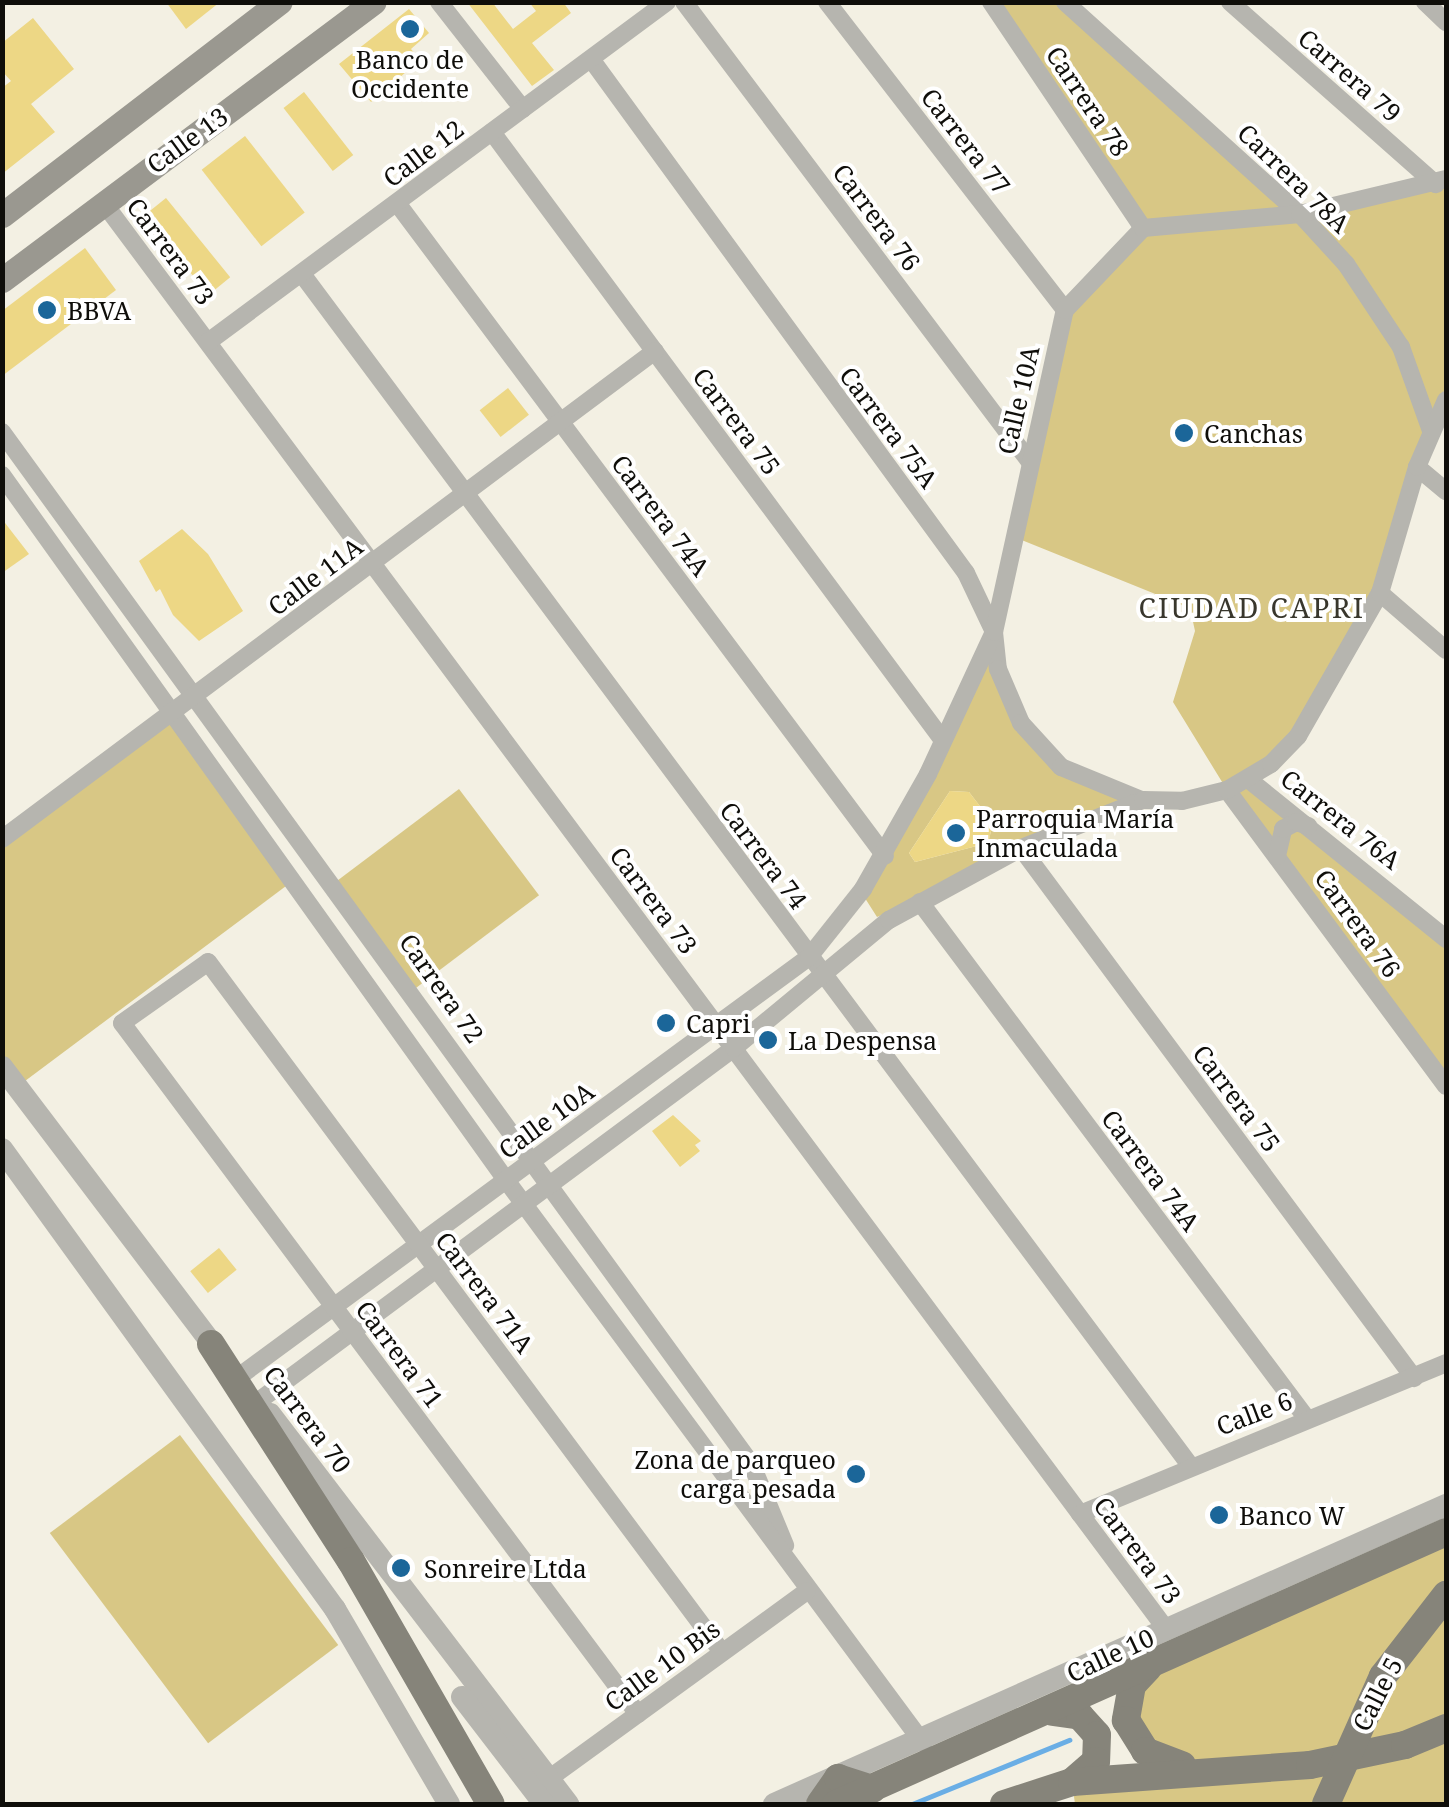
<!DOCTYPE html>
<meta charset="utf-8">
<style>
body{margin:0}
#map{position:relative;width:1449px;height:1807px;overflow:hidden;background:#f3f0e3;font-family:"Noto Serif",serif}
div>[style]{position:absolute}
.green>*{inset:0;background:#d8c785;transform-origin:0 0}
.stream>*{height:5px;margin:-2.5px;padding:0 2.5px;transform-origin:2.5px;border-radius:2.5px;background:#6aaee5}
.building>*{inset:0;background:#edd785;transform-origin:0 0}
.minor>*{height:18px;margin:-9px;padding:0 9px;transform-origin:9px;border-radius:9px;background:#b6b5af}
.tertiary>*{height:22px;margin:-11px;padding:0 11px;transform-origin:11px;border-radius:11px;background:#b6b5af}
.secondary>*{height:25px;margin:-12.5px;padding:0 12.5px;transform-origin:12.5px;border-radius:12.5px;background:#9a9890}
.primary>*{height:28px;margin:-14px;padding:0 14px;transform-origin:14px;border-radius:14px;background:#86847a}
.primary-bridge>*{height:28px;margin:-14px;padding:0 14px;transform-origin:14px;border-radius:14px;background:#86847a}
.dots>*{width:28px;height:28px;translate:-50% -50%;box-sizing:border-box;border:5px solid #fff;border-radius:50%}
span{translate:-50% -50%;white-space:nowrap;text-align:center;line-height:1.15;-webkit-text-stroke:8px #fff;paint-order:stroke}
.poi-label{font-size:25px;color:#0f0e0a}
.left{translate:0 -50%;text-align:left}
.right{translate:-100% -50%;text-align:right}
.street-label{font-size:25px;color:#0f0e0a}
.neighbourhood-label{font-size:28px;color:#39372d;letter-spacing:2.5px}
.frame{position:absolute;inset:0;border:5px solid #0f0e0a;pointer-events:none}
</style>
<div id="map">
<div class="green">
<i style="clip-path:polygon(991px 3px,1065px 3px,1300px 214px,1446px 179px,1446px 400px,1380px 593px,1316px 706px,1249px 779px,1446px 939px,1446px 1086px,1227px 790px,1173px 702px,1195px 631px,1190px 608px,1014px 537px,1065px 310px,1143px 228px)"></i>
<i style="clip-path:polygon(evenodd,994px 632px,998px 669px,1039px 747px,1143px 800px,877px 917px,863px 895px,994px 632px,950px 791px,969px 792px,993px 823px,988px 843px,915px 862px,909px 853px,950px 791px)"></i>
<i style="clip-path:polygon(174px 713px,294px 880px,17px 1087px,3px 1067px,3px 839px)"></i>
<i style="left:459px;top:789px;width:133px;height:155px;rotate:53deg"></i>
<i style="left:180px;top:1435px;width:263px;height:163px;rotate:53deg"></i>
<i style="clip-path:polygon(1446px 1532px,1446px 1804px,1075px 1804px,1072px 1782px,1197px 1768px,1145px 1751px,1132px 1685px)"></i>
</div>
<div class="stream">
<i style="left:912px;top:1804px;width:170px;rotate:-22.2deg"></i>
</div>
<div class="building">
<i style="clip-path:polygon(166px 2px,220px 2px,186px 29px)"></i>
<i style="clip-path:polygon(467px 2px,492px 2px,513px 29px,536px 11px,529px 2px,563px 2px,571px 13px,532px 43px,554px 70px,532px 86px)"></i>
<i style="clip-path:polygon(409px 9px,429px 33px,411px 49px,420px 60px,371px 102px,339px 64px)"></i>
<i style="clip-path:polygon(33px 18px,74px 69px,31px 104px,55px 132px,2px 174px,2px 88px,11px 81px,2px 71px,2px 43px)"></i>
<i style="left:304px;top:92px;width:80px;height:26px;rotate:52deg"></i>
<i style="left:245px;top:136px;width:97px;height:55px;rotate:52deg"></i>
<i style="left:166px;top:198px;width:102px;height:28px;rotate:51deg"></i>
<i style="clip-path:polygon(85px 248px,116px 290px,2px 376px,2px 311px)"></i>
<i style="left:508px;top:388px;width:34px;height:36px;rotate:52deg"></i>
<i style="clip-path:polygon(2px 519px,29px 554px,2px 573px)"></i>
<i style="clip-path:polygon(182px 529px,208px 554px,243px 611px,199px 641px,173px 615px,160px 589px,156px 592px,139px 561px)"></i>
<i style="clip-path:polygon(950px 791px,969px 792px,993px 823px,988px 843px,915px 862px,909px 853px)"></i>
<i style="clip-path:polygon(673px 1115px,701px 1141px,695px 1145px,700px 1151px,680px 1167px,652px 1131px)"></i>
<i style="left:219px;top:1248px;width:28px;height:37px;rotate:51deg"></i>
</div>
<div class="minor">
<i style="left:439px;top:2px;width:136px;rotate:51.9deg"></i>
<i style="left:684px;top:2px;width:576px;rotate:53.05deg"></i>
<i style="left:827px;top:2px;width:389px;rotate:52.3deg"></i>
<i style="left:991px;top:2px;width:272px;rotate:56.1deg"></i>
<i style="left:1065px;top:2px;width:316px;rotate:42.1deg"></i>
<i style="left:1300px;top:214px;width:68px;rotate:47.4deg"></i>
<i style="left:1346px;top:264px;width:100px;rotate:56.5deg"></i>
<i style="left:1401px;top:347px;width:89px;rotate:70.3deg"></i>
<i style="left:1230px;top:2px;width:275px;rotate:41.5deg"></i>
<i style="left:1425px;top:2px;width:29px;rotate:44deg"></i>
<i style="left:591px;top:59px;width:636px;rotate:53.89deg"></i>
<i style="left:966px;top:573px;width:65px;rotate:64.6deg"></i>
<i style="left:994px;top:632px;width:37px;rotate:84deg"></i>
<i style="left:998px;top:669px;width:59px;rotate:66.9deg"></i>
<i style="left:1021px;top:723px;width:59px;rotate:47.7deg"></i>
<i style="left:1061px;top:767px;width:87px;rotate:22.4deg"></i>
<i style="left:492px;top:132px;width:756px;rotate:53.45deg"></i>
<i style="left:103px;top:202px;width:1779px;rotate:53.32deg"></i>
<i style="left:397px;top:203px;width:815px;rotate:53.23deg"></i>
<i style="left:302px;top:274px;width:1484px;rotate:53.3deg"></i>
<i style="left:208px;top:342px;width:571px;rotate:-36.53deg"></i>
<i style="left:2px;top:432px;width:1277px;rotate:54.02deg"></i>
<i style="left:752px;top:1465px;width:87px;rotate:67.6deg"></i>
<i style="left:1417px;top:467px;width:38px;rotate:40deg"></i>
<i style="left:2px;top:475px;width:867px;rotate:54.44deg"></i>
<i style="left:506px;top:1180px;width:701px;rotate:53.47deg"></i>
<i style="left:1380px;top:593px;width:87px;rotate:40.8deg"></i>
<i style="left:1248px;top:779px;width:255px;rotate:38.9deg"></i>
<i style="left:1227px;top:790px;width:368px;rotate:53.5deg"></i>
<i style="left:2px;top:839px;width:815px;rotate:-36.77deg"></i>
<i style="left:1021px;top:848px;width:660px;rotate:53.44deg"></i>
<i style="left:1277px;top:856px;width:28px;rotate:-77deg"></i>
<i style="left:1283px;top:829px;width:15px;rotate:-28deg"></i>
<i style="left:1296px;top:822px;width:13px;rotate:18deg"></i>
<i style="left:920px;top:902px;width:646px;rotate:53.18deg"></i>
<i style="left:241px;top:1375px;width:705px;rotate:-36.35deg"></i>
<i style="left:809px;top:957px;width:87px;rotate:-51.5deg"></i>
<i style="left:863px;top:889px;width:132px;rotate:-60.5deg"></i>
<i style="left:928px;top:774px;width:157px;rotate:-65.1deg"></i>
<i style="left:994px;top:632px;width:330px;rotate:-77.6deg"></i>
<i style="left:1065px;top:310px;width:113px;rotate:-46.4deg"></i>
<i style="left:1143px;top:228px;width:158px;rotate:-5.1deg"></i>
<i style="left:1300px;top:214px;width:150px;rotate:-13.5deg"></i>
<i style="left:260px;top:1400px;width:590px;rotate:-36.6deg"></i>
<i style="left:734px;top:1048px;width:201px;rotate:-39.6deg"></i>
<i style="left:889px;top:920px;width:150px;rotate:-28.6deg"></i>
<i style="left:1021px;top:848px;width:131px;rotate:-21.5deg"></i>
<i style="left:1143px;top:800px;width:39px;rotate:1deg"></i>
<i style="left:1182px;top:801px;width:46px;rotate:-13.7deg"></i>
<i style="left:1227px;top:790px;width:51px;rotate:-30.6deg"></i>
<i style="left:1271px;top:764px;width:39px;rotate:-46deg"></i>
<i style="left:1298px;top:736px;width:165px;rotate:-60.2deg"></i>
<i style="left:1380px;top:593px;width:131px;rotate:-73.6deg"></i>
<i style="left:1417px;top:467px;width:73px;rotate:-66.6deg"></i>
<i style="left:1080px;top:1514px;width:396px;rotate:-22.4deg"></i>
<i style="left:638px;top:1714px;width:862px;rotate:-126.75deg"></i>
<i style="left:122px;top:1023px;width:105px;rotate:-35.3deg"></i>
<i style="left:208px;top:962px;width:860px;rotate:53.32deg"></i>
<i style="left:547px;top:1780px;width:321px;rotate:-36deg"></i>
</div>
<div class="tertiary">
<i style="left:2px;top:1067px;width:362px;rotate:52.8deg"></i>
<i style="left:2px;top:1149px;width:568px;rotate:54.1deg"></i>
<i style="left:335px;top:1609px;width:226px;rotate:59.7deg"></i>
<i style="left:270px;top:1414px;width:491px;rotate:52.6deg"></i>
<i style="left:462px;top:1697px;width:135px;rotate:52.5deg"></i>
<i style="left:774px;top:1804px;width:736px;rotate:-23.99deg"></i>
</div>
<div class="secondary">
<i style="left:2px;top:215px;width:350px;rotate:-37.5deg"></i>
<i style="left:2px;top:280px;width:464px;rotate:-36.8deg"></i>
</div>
<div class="primary">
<i style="left:211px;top:1344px;width:258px;rotate:57.2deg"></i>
<i style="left:351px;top:1561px;width:280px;rotate:60.1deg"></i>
<i style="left:1148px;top:1668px;width:23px;rotate:133deg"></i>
<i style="left:1132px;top:1685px;width:36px;rotate:100deg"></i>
<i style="left:1126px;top:1720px;width:36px;rotate:58deg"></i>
<i style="left:1145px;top:1751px;width:40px;rotate:21deg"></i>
<i style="left:1383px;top:1676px;width:103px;rotate:-52.1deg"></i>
<i style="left:1053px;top:1712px;width:27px;rotate:8deg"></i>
<i style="left:1080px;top:1716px;width:25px;rotate:48deg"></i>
<i style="left:1097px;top:1735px;width:26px;rotate:92deg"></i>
<i style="left:1096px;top:1761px;width:32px;rotate:139deg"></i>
<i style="left:820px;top:1804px;width:32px;rotate:-55deg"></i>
<i style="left:838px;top:1778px;width:36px;rotate:18deg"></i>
<i style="left:836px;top:1804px;width:668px;rotate:-24.03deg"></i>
<i style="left:1004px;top:1804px;width:71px;rotate:-17.9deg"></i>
<i style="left:1072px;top:1782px;width:239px;rotate:-4.1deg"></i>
<i style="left:1310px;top:1765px;width:97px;rotate:-11.9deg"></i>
<i style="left:1405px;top:1745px;width:44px;rotate:-22.5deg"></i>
</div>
<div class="primary-bridge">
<i style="left:1326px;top:1804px;width:140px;rotate:-66deg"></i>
</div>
<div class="dots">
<i style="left:410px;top:29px;background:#1b6699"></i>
<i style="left:47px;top:310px;background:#1b6699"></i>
<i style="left:1184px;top:433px;background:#1b6699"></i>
<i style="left:956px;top:833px;background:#1b6699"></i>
<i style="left:666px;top:1023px;background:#1b6699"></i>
<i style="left:768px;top:1040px;background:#1b6699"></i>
<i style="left:856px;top:1474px;background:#1b6699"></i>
<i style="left:1219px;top:1515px;background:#1b6699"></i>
<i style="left:401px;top:1568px;background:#1b6699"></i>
</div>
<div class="poi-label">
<span style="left:410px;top:74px">Banco de<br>Occidente</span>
<span class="left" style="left:67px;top:310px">BBVA</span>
<span class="left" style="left:1204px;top:433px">Canchas</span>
<span class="left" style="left:976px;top:833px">Parroquia María<br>Inmaculada</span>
<span class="left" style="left:686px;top:1023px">Capri</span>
<span class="left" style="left:788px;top:1040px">La Despensa</span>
<span class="right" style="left:836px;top:1474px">Zona de parqueo<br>carga pesada</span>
<span class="left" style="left:1239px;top:1515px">Banco W</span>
<span class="left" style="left:424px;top:1568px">Sonreire Ltda</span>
</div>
<div class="street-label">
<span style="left:1350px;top:75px;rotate:41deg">Carrera 79</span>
<span style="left:1088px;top:101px;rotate:56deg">Carrera 78</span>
<span style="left:187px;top:140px;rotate:-36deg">Calle 13</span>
<span style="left:966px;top:141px;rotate:52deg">Carrera 77</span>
<span style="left:423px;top:153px;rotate:-37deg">Calle 12</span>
<span style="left:1294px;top:178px;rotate:44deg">Carrera 78A</span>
<span style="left:877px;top:217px;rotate:53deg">Carrera 76</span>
<span style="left:171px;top:251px;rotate:53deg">Carrera 73</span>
<span style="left:1018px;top:400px;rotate:-77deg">Calle 10A</span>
<span style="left:737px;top:421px;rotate:53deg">Carrera 75</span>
<span style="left:889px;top:427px;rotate:53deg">Carrera 75A</span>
<span style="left:661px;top:515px;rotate:53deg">Carrera 74A</span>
<span style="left:315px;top:576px;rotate:-37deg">Calle 11A</span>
<span style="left:1341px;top:819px;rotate:38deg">Carrera 76A</span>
<span style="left:764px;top:855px;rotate:53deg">Carrera 74</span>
<span style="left:654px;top:900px;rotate:53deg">Carrera 73</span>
<span style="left:1358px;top:923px;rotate:54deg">Carrera 76</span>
<span style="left:442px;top:988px;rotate:55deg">Carrera 72</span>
<span style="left:1237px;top:1098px;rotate:53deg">Carrera 75</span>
<span style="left:546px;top:1120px;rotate:-36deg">Calle 10A</span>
<span style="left:1151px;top:1170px;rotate:53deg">Carrera 74A</span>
<span style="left:485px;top:1292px;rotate:53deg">Carrera 71A</span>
<span style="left:400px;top:1354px;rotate:53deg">Carrera 71</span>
<span style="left:1254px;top:1413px;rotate:-21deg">Calle 6</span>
<span style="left:308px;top:1419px;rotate:53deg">Carrera 70</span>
<span style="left:1138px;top:1550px;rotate:53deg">Carrera 73</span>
<span style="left:1110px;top:1655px;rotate:-25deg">Calle 10</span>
<span style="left:662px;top:1665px;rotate:-36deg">Calle 10 Bis</span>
<span style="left:1377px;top:1694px;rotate:-63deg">Calle 5</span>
</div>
<div class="neighbourhood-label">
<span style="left:1252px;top:607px">CIUDAD CAPRI</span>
</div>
<div class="frame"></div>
</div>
